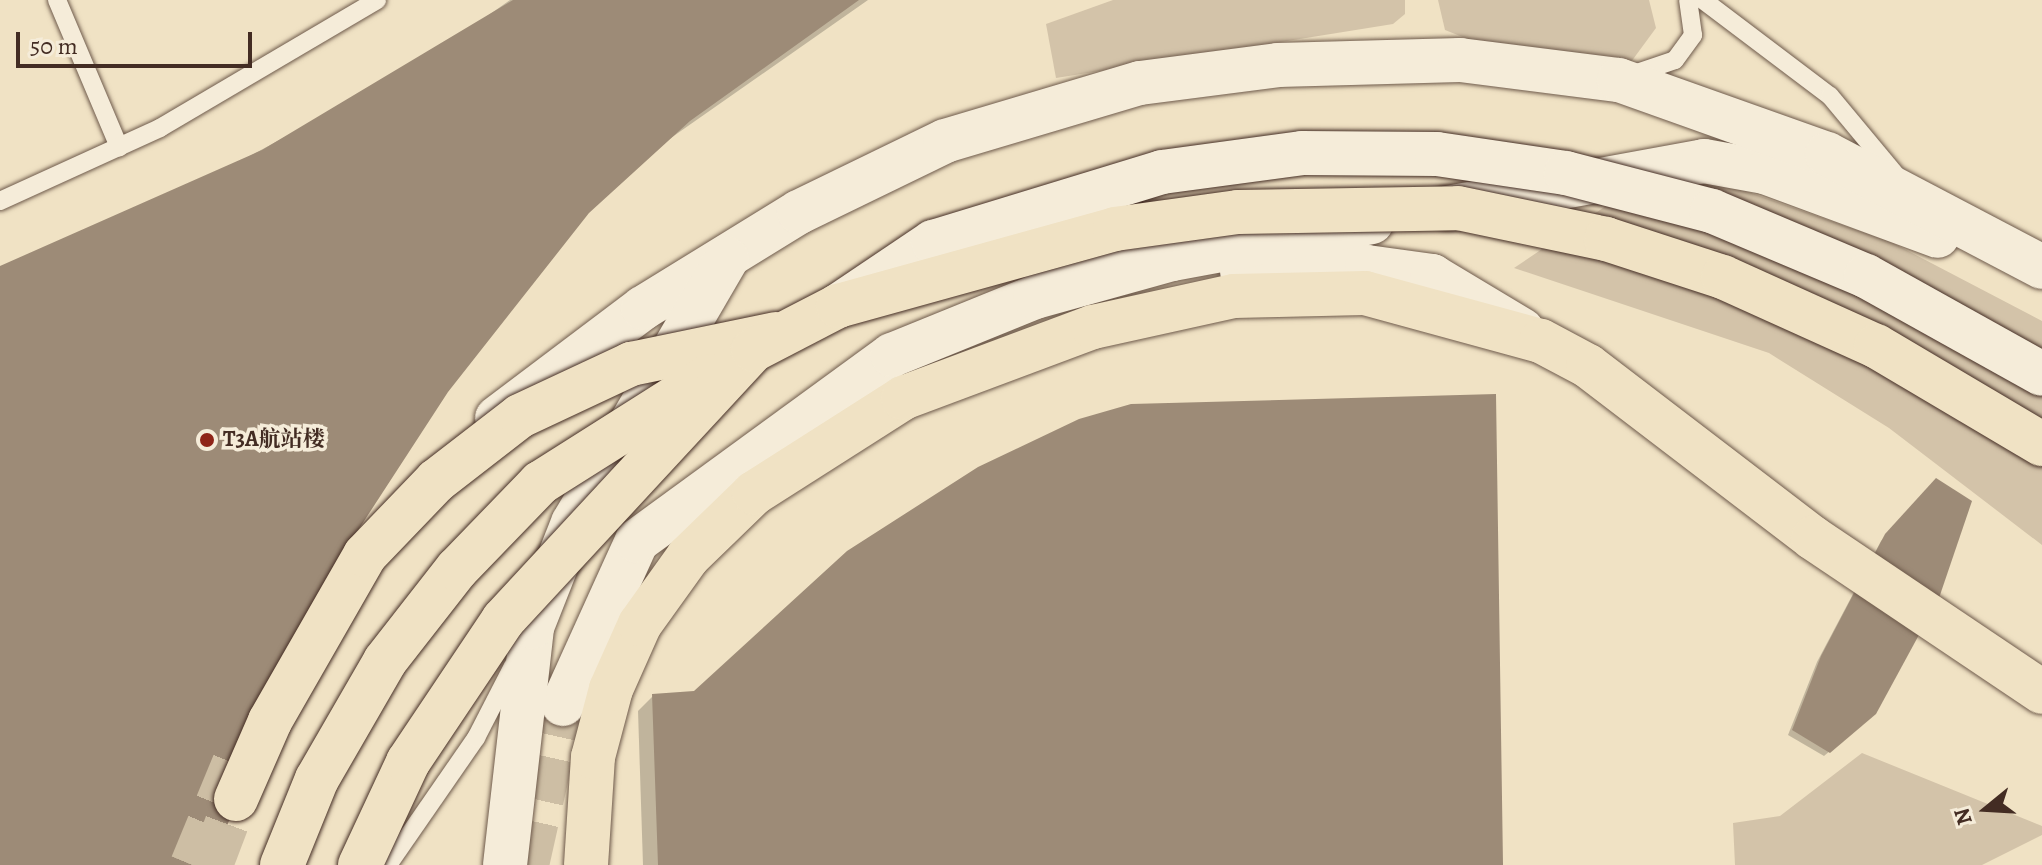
<!DOCTYPE html>
<meta charset="utf-8">
<style>
body{margin:0}
#map{position:relative;width:2042px;height:865px;overflow:hidden;background:#f0e2c4;font-family:Alegreya,"Noto Serif SC",serif}
div>[style]{position:absolute}
.green>*{inset:0;background:#d3c3a9}
.shadow>*{inset:0;background:#0003}
.building>*{inset:0;background:#9d8b77}
.secondary-tunnel>*{height:44px;margin-top:-22px;transform-origin:0;background:repeating-linear-gradient(90deg,#cdbea4 0 44px,transparent 0 66px)}
.trunk-tunnel>*{height:44px;margin-top:-22px;transform-origin:0;background:repeating-linear-gradient(90deg,#cdbea4 0 44px,transparent 0 66px)}
.roads{filter:drop-shadow(0 0 2px #6e5a4b) drop-shadow(0 0 2px #6e5a4b)}
.service>*{height:18px;margin:-9px;padding:0 9px;transform-origin:9px;border-radius:9px;background:#f5ecd9}
.secondary>*{height:44px;margin:-22px;padding:0 22px;transform-origin:22px;border-radius:22px;background:#f5ecd9}
.trunk>*{height:44px;margin:-22px;padding:0 22px;transform-origin:22px;border-radius:22px;background:#f0e2c4}
.bridges{filter:drop-shadow(0 0 2px #432c23) drop-shadow(0 0 2px #432c23)}
.secondary-bridge>*{height:44px;margin:-22px;padding:0 22px;transform-origin:22px;border-radius:22px;background:#f5ecd9}
.trunk-bridge>*{height:44px;margin:-22px;padding:0 22px;transform-origin:22px;border-radius:22px;background:#f0e2c4}
.dots>*{width:22px;height:22px;translate:-50% -50%;box-sizing:border-box;border:4px solid #f5ecd9;border-radius:50%}
span{translate:-50% -50%;white-space:nowrap;text-align:center;line-height:1.15;-webkit-text-stroke:7px #f5ecd9;paint-order:stroke}
.poi-label{font-size:22px;color:#432c23;font-weight:700}
.left{translate:0 -50%;text-align:left}
.north{position:absolute;left:1946px;top:769px;width:80px;height:80px;-webkit-text-stroke:6px #f5ecd9;paint-order:stroke;rotate:252deg;font-size:22px;font-weight:700;line-height:32px;text-align:center;color:#432c23}
.north::after{content:'';display:block;margin:auto;width:28px;height:36px;background:#432c23;clip-path:polygon(50% 0,100% 100%,50% 72%,0 100%)}
.scale{position:absolute;left:16px;top:32px;width:236px;height:36px;box-sizing:border-box;border:4px solid #432c23;border-top:0;padding-left:10px;font-size:24px;line-height:28px;white-space:nowrap;color:#432c23;-webkit-text-stroke:6px #f5ecd9;paint-order:stroke}
</style>
<div id="map">
<div class="green">
<i style="clip-path:polygon(1113px 0,1405px 0,1405px 14px,1393px 24px,1056px 78px,1046px 24px)"></i>
<i style="clip-path:polygon(1438px 0,1649px 0,1656px 28px,1631px 62px,1478px 43px,1445px 30px)"></i>
<i style="clip-path:polygon(1694px 173px,1891px 242px,2042px 321px,2042px 545px,1889px 428px,1769px 353px,1514px 268px,1640px 183px)"></i>
<i style="clip-path:polygon(1862px 753px,2042px 826px,2042px 835px,1982px 865px,1735px 865px,1733px 823px,1780px 816px)"></i>
</div>
<div class="shadow">
<i style="clip-path:polygon(510px 0,868px 0,668px 140px,581px 219px,493px 328px,379px 487px,290px 649px,213px 865px,0 865px,0 267px,183px 192px,418px 65px)"></i>
<i style="clip-path:polygon(1936px 481px,1869px 718px,1824px 756px,1788px 735px,1817px 662px,1881px 541px)"></i>
<i style="clip-path:polygon(653px 696px,1501px 865px,643px 865px,638px 711px)"></i>
</div>
<div class="building">
<i style="clip-path:polygon(513px 0,859px 0,690px 121px,589px 213px,448px 392px,340px 558px,250px 753px,215px 865px,0 865px,0 266px,262px 150px)"></i>
<i style="clip-path:polygon(1496px 394px,1503px 865px,658px 865px,652px 694px,694px 691px,847px 551px,978px 467px,1079px 419px,1131px 404px)"></i>
<i style="clip-path:polygon(1936px 478px,1972px 501px,1939px 598px,1876px 714px,1830px 753px,1792px 730px,1821px 656px,1885px 534px)"></i>
</div>
<div class="secondary-tunnel">
<i style="left:192px;top:865px;width:123px;rotate:-67.6deg"></i>
<i style="left:527px;top:865px;width:165px;rotate:-77.4deg"></i>
</div>
<div class="trunk-tunnel">
<i style="left:211px;top:865px;width:71px;rotate:-69.3deg"></i>
</div>
<div class="roads">
<div class="service">
<i style="left:57px;top:0;width:160px;rotate:67.1deg"></i>
<i style="left:1703px;top:0;width:159px;rotate:37.1deg"></i>
<i style="left:1830px;top:96px;width:102px;rotate:50.2deg"></i>
<i style="left:1631px;top:75px;width:46px;rotate:-18.8deg"></i>
<i style="left:1675px;top:60px;width:31px;rotate:-54deg"></i>
<i style="left:1693px;top:35px;width:35px;rotate:-98deg"></i>
<i style="left:0;top:201px;width:176px;rotate:-24.5deg"></i>
<i style="left:160px;top:128px;width:252px;rotate:-30.5deg"></i>
<i style="left:388px;top:865px;width:155px;rotate:-55.3deg"></i>
<i style="left:476px;top:738px;width:81px;rotate:-62.8deg"></i>
</div>
<div class="secondary">
<i style="left:1448px;top:208px;width:260px;rotate:-10.4deg"></i>
<i style="left:1704px;top:161px;width:62px;rotate:10.2deg"></i>
<i style="left:1765px;top:172px;width:184px;rotate:20.3deg"></i>
<i style="left:1242px;top:271px;width:125px;rotate:-1.8deg"></i>
<i style="left:1367px;top:267px;width:66px;rotate:7.9deg"></i>
<i style="left:1432px;top:276px;width:105px;rotate:31deg"></i>
<i style="left:497px;top:418px;width:183px;rotate:-37deg"></i>
<i style="left:643px;top:308px;width:183px;rotate:-31.6deg"></i>
<i style="left:799px;top:212px;width:162px;rotate:-25.9deg"></i>
<i style="left:945px;top:141px;width:203px;rotate:-16.6deg"></i>
<i style="left:1140px;top:83px;width:139px;rotate:-7.4deg"></i>
<i style="left:1278px;top:65px;width:182px;rotate:-1.6deg"></i>
<i style="left:1460px;top:60px;width:160px;rotate:7.2deg"></i>
<i style="left:1619px;top:80px;width:221px;rotate:19.6deg"></i>
<i style="left:1827px;top:154px;width:243px;rotate:27.7deg"></i>
<i style="left:563px;top:704px;width:179px;rotate:-65.6deg"></i>
<i style="left:637px;top:541px;width:316px;rotate:-36.1deg"></i>
<i style="left:892px;top:355px;width:154px;rotate:-22.1deg"></i>
<i style="left:1035px;top:297px;width:142px;rotate:-15.5deg"></i>
<i style="left:1172px;top:259px;width:203px;rotate:-10.5deg"></i>
<i style="left:505px;top:865px;width:240px;rotate:-83.5deg"></i>
<i style="left:532px;top:627px;width:112px;rotate:-68.5deg"></i>
<i style="left:573px;top:523px;width:306px;rotate:-59.8deg"></i>
</div>
<div class="trunk">
<i style="left:586px;top:865px;width:108px;rotate:-86.3deg"></i>
<i style="left:593px;top:757px;width:70px;rotate:-75.2deg"></i>
<i style="left:611px;top:689px;width:71px;rotate:-66deg"></i>
<i style="left:640px;top:624px;width:82px;rotate:-54.4deg"></i>
<i style="left:688px;top:557px;width:92px;rotate:-44.1deg"></i>
<i style="left:754px;top:493px;width:177px;rotate:-32.5deg"></i>
<i style="left:903px;top:398px;width:203px;rotate:-20.5deg"></i>
<i style="left:1093px;top:327px;width:144px;rotate:-12.4deg"></i>
<i style="left:1234px;top:296px;width:131px;rotate:-1.3deg"></i>
<i style="left:1365px;top:293px;width:182px;rotate:15.3deg"></i>
<i style="left:1541px;top:341px;width:53px;rotate:28deg"></i>
<i style="left:1588px;top:366px;width:283px;rotate:37.4deg"></i>
<i style="left:1813px;top:538px;width:276px;rotate:33.9deg"></i>
</div>
</div>
<div class="bridges">
<div class="secondary-bridge">
<i style="left:838px;top:306px;width:115px;rotate:-34deg"></i>
<i style="left:933px;top:242px;width:239px;rotate:-17deg"></i>
<i style="left:1162px;top:172px;width:141px;rotate:-7.7deg"></i>
<i style="left:1302px;top:153px;width:135px;rotate:0.4deg"></i>
<i style="left:1437px;top:154px;width:130px;rotate:8.4deg"></i>
<i style="left:1566px;top:173px;width:151px;rotate:14.6deg"></i>
<i style="left:1712px;top:211px;width:167px;rotate:22.9deg"></i>
<i style="left:1866px;top:276px;width:201px;rotate:29.1deg"></i>
</div>
<div class="trunk-bridge">
<i style="left:236px;top:799px;width:85px;rotate:-66.4deg"></i>
<i style="left:270px;top:721px;width:191px;rotate:-60.2deg"></i>
<i style="left:365px;top:555px;width:103px;rotate:-46.2deg"></i>
<i style="left:436px;top:481px;width:106px;rotate:-37.7deg"></i>
<i style="left:520px;top:416px;width:123px;rotate:-25.1deg"></i>
<i style="left:631px;top:364px;width:148px;rotate:-11.7deg"></i>
<i style="left:282px;top:865px;width:93px;rotate:-67.9deg"></i>
<i style="left:317px;top:779px;width:136px;rotate:-60deg"></i>
<i style="left:385px;top:661px;width:117px;rotate:-52deg"></i>
<i style="left:457px;top:569px;width:120px;rotate:-46deg"></i>
<i style="left:540px;top:483px;width:200px;rotate:-32.3deg"></i>
<i style="left:360px;top:865px;width:114px;rotate:-65deg"></i>
<i style="left:408px;top:762px;width:171px;rotate:-56.2deg"></i>
<i style="left:503px;top:620px;width:368px;rotate:-47.2deg"></i>
<i style="left:753px;top:350px;width:96px;rotate:-27.4deg"></i>
<i style="left:838px;top:306px;width:288px;rotate:-15.5deg"></i>
<i style="left:1115px;top:229px;width:124px;rotate:-7.9deg"></i>
<i style="left:1238px;top:212px;width:220px;rotate:-1deg"></i>
<i style="left:1458px;top:208px;width:151px;rotate:11.8deg"></i>
<i style="left:1606px;top:239px;width:123px;rotate:18deg"></i>
<i style="left:1723px;top:277px;width:168px;rotate:24.3deg"></i>
<i style="left:1876px;top:346px;width:193px;rotate:30.6deg"></i>
</div>
</div>
<div class="dots">
<i style="left:207px;top:440px;background:#8f2418"></i>
</div>
<div class="poi-label">
<span class="left" style="left:223px;top:440px">T3A航站楼</span>
</div>
<div class="north">N</div>
<div class="scale">50 m</div>
</div>
